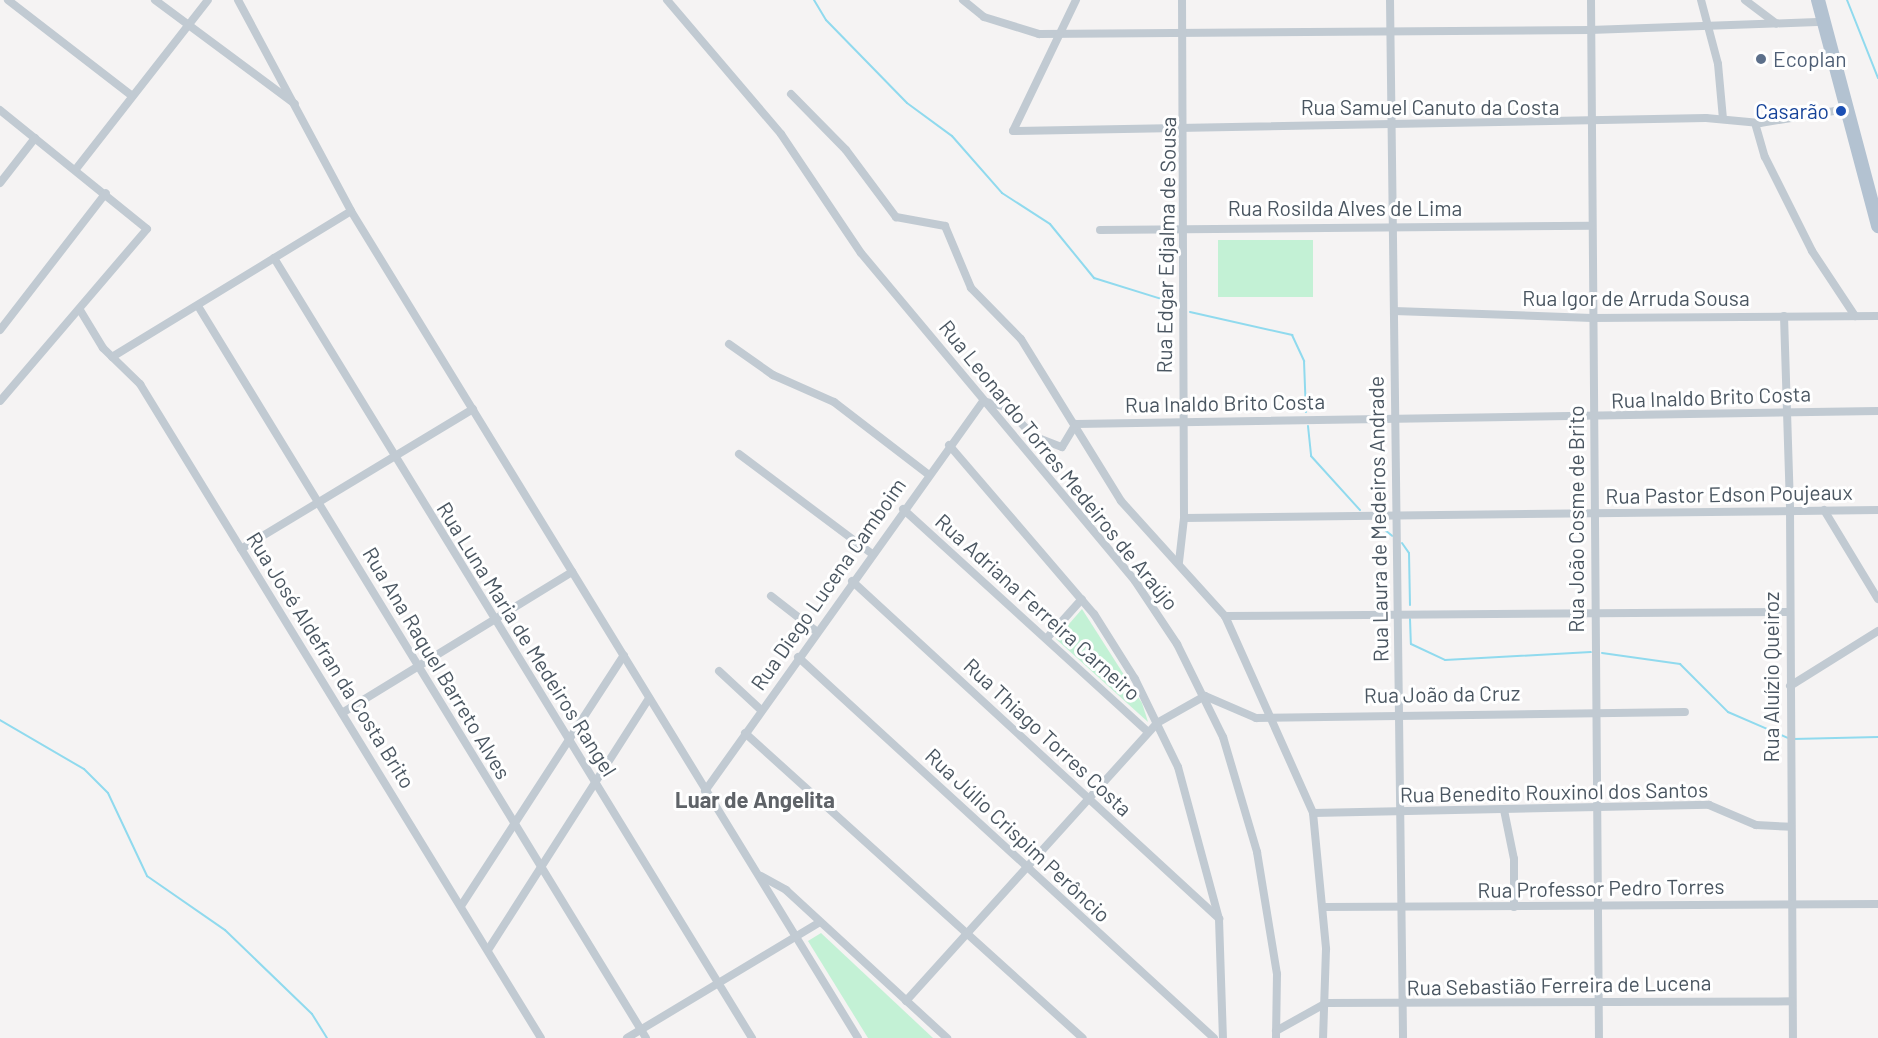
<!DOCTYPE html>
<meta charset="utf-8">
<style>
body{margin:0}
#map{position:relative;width:1878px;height:1038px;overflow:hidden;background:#f5f3f3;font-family:Barlow,sans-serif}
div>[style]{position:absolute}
.green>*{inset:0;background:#c3f1d5;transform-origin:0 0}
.stream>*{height:2px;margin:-1px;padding:0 1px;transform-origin:1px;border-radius:1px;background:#90daee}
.minor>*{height:8px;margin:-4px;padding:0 4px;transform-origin:4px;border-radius:4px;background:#c1cad2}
.primary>*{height:14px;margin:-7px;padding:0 7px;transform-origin:7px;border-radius:7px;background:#b3c2d1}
.dots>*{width:16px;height:16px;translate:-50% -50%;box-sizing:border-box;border:3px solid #fff;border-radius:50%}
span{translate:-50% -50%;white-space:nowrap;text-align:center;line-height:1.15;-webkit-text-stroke:6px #fff;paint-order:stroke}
.service-label{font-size:21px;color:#4e5e75}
.left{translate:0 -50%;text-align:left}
.street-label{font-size:21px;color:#4a5661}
.transit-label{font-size:21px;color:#164399}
.right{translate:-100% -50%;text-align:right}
.neighbourhood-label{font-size:22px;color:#5f6368;font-weight:700}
</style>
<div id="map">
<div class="green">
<i style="left:1218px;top:240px;width:95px;height:57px"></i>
<i style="clip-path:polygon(1082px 609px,1142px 703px,1148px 722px,1056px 639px)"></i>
<i style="clip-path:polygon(821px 933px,933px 1038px,868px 1038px,808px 941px)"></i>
</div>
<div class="stream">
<i style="left:814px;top:0;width:23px;rotate:59deg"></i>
<i style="left:826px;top:20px;width:116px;rotate:45.7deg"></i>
<i style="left:907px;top:103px;width:56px;rotate:36.3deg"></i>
<i style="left:952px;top:136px;width:76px;rotate:48.7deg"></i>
<i style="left:1002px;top:193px;width:57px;rotate:32.9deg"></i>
<i style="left:1050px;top:224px;width:70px;rotate:50.8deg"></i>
<i style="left:1094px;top:278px;width:77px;rotate:17.3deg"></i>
<i style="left:1847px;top:0;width:84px;rotate:68.3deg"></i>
<i style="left:1190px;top:312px;width:105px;rotate:12.7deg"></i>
<i style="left:1292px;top:335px;width:29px;rotate:65deg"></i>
<i style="left:1304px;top:361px;width:51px;rotate:87.8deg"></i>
<i style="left:1308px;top:426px;width:30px;rotate:84deg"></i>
<i style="left:1311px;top:456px;width:73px;rotate:47.8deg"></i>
<i style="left:1375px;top:522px;width:22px;rotate:39deg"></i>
<i style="left:1402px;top:543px;width:12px;rotate:55deg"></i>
<i style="left:1409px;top:553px;width:52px;rotate:88.9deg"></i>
<i style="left:1410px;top:619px;width:25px;rotate:88deg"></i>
<i style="left:1411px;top:644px;width:38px;rotate:25deg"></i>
<i style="left:1445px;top:660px;width:146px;rotate:-3.1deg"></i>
<i style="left:1602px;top:653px;width:79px;rotate:8deg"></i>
<i style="left:1680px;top:664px;width:68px;rotate:45deg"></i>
<i style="left:1728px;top:712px;width:65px;rotate:23.4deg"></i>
<i style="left:0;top:720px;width:97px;rotate:30.3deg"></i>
<i style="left:84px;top:769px;width:34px;rotate:45deg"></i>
<i style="left:108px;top:793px;width:92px;rotate:64.8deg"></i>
<i style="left:147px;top:876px;width:95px;rotate:34.7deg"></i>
<i style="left:225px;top:930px;width:121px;rotate:44deg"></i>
<i style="left:312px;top:1014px;width:28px;rotate:58deg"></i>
<i style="left:1793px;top:739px;width:85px;rotate:-1.3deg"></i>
</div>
<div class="minor">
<i style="left:8px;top:0;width:157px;rotate:37.7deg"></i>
<i style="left:155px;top:0;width:174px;rotate:36.6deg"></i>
<i style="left:238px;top:0;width:239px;rotate:61.8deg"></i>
<i style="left:351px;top:211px;width:970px;rotate:58.49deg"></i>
<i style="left:667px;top:0;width:176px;rotate:49.6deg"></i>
<i style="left:781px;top:134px;width:143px;rotate:56.1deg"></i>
<i style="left:861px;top:253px;width:427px;rotate:50.1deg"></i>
<i style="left:1135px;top:581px;width:76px;rotate:56.3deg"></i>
<i style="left:1177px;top:644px;width:104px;rotate:63.7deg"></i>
<i style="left:1223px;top:737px;width:120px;rotate:73.5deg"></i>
<i style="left:1257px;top:852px;width:124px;rotate:80.7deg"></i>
<i style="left:1277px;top:974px;width:64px;rotate:90.9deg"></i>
<i style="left:963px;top:0;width:27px;rotate:39deg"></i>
<i style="left:984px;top:17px;width:58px;rotate:17.2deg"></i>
<i style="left:1039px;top:34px;width:551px;rotate:-0.42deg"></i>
<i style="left:1590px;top:30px;width:234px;rotate:-2deg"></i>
<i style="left:1076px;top:0;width:145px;rotate:115.7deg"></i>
<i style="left:1013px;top:131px;width:693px;rotate:-1.07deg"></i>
<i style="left:1706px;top:118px;width:54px;rotate:5.3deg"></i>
<i style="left:1760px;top:123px;width:87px;rotate:-9.2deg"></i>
<i style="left:1390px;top:0;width:1038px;rotate:89.28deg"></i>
<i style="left:1591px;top:0;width:1038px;rotate:89.56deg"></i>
<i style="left:1701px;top:0;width:66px;rotate:75.1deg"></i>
<i style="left:1718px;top:64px;width:55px;rotate:84.8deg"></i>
<i style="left:1745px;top:0;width:39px;rotate:37deg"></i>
<i style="left:791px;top:94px;width:78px;rotate:45.5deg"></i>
<i style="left:846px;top:150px;width:84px;rotate:53.3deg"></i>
<i style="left:896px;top:217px;width:50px;rotate:10.4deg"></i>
<i style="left:945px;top:226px;width:67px;rotate:67.2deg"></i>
<i style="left:971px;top:288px;width:71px;rotate:45.6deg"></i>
<i style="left:1021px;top:339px;width:190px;rotate:58.3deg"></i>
<i style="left:1121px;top:501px;width:155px;rotate:47.9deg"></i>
<i style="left:1225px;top:616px;width:216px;rotate:65.9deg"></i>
<i style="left:1313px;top:813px;width:137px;rotate:84.5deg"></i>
<i style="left:1326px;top:949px;width:89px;rotate:91.9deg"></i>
<i style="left:0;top:110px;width:189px;rotate:39deg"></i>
<i style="left:147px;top:229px;width:226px;rotate:130.5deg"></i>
<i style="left:1755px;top:123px;width:35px;rotate:74deg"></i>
<i style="left:1765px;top:157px;width:105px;rotate:63.4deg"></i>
<i style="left:1812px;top:251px;width:78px;rotate:56.5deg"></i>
<i style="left:76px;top:169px;width:214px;rotate:-52deg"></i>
<i style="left:0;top:183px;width:57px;rotate:-52.1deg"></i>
<i style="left:1100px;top:230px;width:491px;rotate:-0.5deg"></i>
<i style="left:274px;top:258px;width:915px;rotate:58.5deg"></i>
<i style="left:198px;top:306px;width:858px;rotate:58.53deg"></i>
<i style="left:80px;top:310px;width:44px;rotate:58.8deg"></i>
<i style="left:103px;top:348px;width:52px;rotate:44.2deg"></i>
<i style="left:140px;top:384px;width:767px;rotate:58.49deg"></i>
<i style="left:1394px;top:311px;width:198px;rotate:2deg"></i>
<i style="left:1592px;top:318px;width:286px;rotate:-0.4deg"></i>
<i style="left:1784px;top:316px;width:193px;rotate:88.2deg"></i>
<i style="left:1790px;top:509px;width:529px;rotate:89.68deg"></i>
<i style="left:0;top:330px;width:173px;rotate:-52.3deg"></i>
<i style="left:729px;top:344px;width:54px;rotate:35.2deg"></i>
<i style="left:773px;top:375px;width:67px;rotate:23.9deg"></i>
<i style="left:834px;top:402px;width:118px;rotate:37.5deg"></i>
<i style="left:112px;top:357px;width:280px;rotate:-31.4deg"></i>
<i style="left:949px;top:445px;width:223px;rotate:49.4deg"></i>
<i style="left:1094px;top:614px;width:77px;rotate:57.8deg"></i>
<i style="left:1135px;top:679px;width:98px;rotate:64deg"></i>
<i style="left:1178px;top:767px;width:157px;rotate:74.9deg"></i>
<i style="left:1219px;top:919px;width:119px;rotate:88.1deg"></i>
<i style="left:739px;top:454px;width:166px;rotate:36.9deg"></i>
<i style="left:903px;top:509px;width:331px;rotate:42.3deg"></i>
<i style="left:1824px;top:510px;width:104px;rotate:58.8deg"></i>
<i style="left:1184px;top:518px;width:694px;rotate:-0.66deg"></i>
<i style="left:241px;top:549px;width:271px;rotate:-31.1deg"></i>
<i style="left:1179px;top:562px;width:44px;rotate:-83.5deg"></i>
<i style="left:1184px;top:518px;width:518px;rotate:-90.22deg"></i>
<i style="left:852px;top:581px;width:499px;rotate:42.6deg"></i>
<i style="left:771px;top:596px;width:57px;rotate:37.9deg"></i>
<i style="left:1225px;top:616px;width:564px;rotate:-0.41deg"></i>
<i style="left:1047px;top:638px;width:52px;rotate:-48.1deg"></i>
<i style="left:798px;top:657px;width:564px;rotate:42.49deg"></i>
<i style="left:719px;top:671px;width:57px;rotate:42.9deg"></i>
<i style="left:1790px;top:686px;width:104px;rotate:-32deg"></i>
<i style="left:342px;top:713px;width:270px;rotate:-31.5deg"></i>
<i style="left:745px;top:733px;width:455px;rotate:42.1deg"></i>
<i style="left:705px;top:791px;width:479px;rotate:-54.5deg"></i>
<i style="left:983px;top:401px;width:24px;rotate:15deg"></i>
<i style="left:1006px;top:407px;width:40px;rotate:47deg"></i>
<i style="left:1033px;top:436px;width:31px;rotate:21deg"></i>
<i style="left:1062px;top:447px;width:27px;rotate:-59deg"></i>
<i style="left:1076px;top:424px;width:802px;rotate:-0.93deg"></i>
<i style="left:1504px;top:810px;width:50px;rotate:78.5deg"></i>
<i style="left:1514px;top:859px;width:48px;rotate:90deg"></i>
<i style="left:1313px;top:813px;width:396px;rotate:-1.2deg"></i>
<i style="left:1709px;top:805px;width:51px;rotate:23.1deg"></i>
<i style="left:1756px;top:825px;width:35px;rotate:3deg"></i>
<i style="left:761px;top:876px;width:29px;rotate:29deg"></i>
<i style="left:786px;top:890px;width:219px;rotate:42.6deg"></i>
<i style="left:461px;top:906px;width:299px;rotate:-57deg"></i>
<i style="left:1324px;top:907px;width:554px;rotate:-0.31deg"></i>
<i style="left:488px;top:950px;width:299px;rotate:-57.4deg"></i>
<i style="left:906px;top:1001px;width:375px;rotate:-47.9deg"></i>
<i style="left:1157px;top:723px;width:55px;rotate:-29.4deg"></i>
<i style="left:1205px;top:696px;width:56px;rotate:23.3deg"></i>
<i style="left:1256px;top:718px;width:429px;rotate:-0.8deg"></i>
<i style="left:1276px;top:1031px;width:57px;rotate:-29.2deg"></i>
<i style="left:1326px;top:1003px;width:466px;rotate:-0.2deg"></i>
<i style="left:627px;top:1038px;width:225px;rotate:-31deg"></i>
</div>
<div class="primary">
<i style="left:1818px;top:0;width:234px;rotate:75.1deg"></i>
</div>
<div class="dots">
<i style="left:1761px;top:59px;background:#5c6f8a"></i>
<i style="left:1841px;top:111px;background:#1a4fb4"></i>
</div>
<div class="service-label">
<span class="left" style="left:1773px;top:59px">Ecoplan</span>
</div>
<div class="street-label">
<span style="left:1430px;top:107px">Rua Samuel Canuto da Costa</span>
<span style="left:1345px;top:208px">Rua Rosilda Alves de Lima</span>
<span style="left:1166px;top:245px;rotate:-89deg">Rua Edgar Edjalma de Sousa</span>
<span style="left:1636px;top:298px">Rua Igor de Arruda Sousa</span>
<span style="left:1711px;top:397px;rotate:-2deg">Rua Inaldo Brito Costa</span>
<span style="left:1225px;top:403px;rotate:-1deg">Rua Inaldo Brito Costa</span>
<span style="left:1059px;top:465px;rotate:51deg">Rua Leonardo Torres Medeiros de Araújo</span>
<span style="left:1729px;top:494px;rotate:-1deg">Rua Pastor Edson Poujeaux</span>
<span style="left:1378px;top:519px;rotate:-91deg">Rua Laura de Medeiros Andrade</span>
<span style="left:1576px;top:519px;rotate:-90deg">Rua João Cosme de Brito</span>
<span style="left:828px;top:584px;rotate:-55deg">Rua Diego Lucena Camboim</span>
<span style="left:1038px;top:607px;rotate:42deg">Rua Adriana Ferreira Carneiro</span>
<span style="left:527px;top:639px;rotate:58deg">Rua Luna Maria de Medeiros Rangel</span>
<span style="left:331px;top:660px;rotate:58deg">Rua José Aldefran da Costa Brito</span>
<span style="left:437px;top:663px;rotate:59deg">Rua Ana Raquel Barreto Alves</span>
<span style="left:1771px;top:677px;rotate:-90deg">Rua Aluízio Queiroz</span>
<span style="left:1442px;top:694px;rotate:-1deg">Rua João da Cruz</span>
<span style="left:1048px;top:737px;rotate:43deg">Rua Thiago Torres Costa</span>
<span style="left:1554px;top:792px;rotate:-1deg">Rua Benedito Rouxinol dos Santos</span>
<span style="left:1018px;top:835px;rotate:43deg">Rua Júlio Crispim Perôncio</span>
<span style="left:1601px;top:888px;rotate:-1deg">Rua Professor Pedro Torres</span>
<span style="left:1559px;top:985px;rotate:-1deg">Rua Sebastião Ferreira de Lucena</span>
</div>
<div class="transit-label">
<span class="right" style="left:1829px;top:111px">Casarão</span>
</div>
<div class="neighbourhood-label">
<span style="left:755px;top:800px">Luar de Angelita</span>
</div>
</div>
